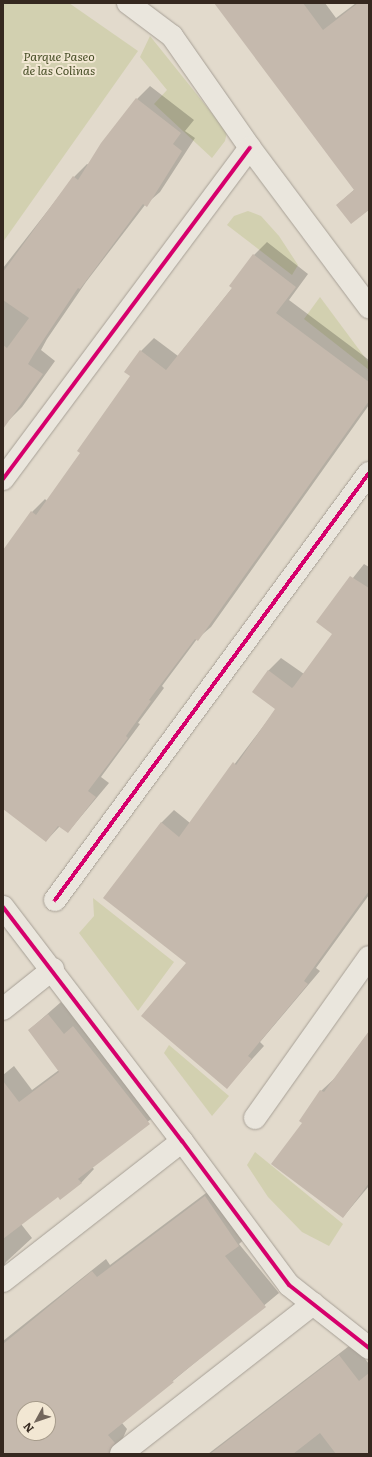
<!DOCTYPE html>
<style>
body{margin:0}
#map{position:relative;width:372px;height:1457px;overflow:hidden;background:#e2dacc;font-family:Literata,serif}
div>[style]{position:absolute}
.green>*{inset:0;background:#d2d0b0}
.shadow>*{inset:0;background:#0003}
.building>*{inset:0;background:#c5b9ad}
.roads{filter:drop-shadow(0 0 1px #a7a096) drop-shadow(0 0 1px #a7a096)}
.minor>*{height:22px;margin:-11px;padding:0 11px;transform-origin:11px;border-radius:11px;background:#eae6dd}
.cycleway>*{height:4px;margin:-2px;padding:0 2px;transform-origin:2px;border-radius:2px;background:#d6006c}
span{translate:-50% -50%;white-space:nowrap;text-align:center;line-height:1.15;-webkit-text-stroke:4px #f2e7d3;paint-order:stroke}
.park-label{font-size:12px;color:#484f27;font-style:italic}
.frame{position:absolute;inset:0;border:4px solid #35281f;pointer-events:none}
.north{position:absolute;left:16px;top:1401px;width:40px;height:40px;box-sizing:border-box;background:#f2e7d3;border:1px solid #a69b8b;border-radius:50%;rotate:230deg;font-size:11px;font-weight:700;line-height:16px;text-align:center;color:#35281f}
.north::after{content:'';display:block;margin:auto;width:14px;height:18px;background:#72665c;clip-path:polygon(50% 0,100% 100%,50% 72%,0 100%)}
</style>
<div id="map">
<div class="green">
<i style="clip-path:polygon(3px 3px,69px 3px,138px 51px,3px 242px)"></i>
<i style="clip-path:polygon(150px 36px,227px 132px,225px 141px,212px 158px,154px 104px,167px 90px,140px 57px)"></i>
<i style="clip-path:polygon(248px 211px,261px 216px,279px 236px,298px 265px,292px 275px,227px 225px,234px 216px)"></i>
<i style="clip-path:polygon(320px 297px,369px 363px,369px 370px,304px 319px)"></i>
<i style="clip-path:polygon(93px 898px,174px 962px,138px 1011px,79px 933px,94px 916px)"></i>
<i style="clip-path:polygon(169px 1045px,229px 1096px,212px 1116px,164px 1053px)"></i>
<i style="clip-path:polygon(255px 1152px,343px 1224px,329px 1246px,302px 1232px,268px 1197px,247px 1165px)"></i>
</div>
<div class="shadow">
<i style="clip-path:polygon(215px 3px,325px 3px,336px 18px,356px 3px,369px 3px,369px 209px,337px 205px,355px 189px)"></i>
<i style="clip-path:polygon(150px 86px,194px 120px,185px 131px,195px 138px,160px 192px,145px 205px,86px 282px,47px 339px,41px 350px,55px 361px,22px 407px,9px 420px,3px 416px,3px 268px,74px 177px,87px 164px,89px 165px,137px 99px)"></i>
<i style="clip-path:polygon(267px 242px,308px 274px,289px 300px,369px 360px,369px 405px,211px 627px,197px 639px,162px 686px,164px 688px,138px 723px,140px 724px,101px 777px,109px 783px,68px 832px,60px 826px,46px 841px,3px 808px,3px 553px,32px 512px,45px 499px,47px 501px,82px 453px,131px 376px,126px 371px,141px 351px,154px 338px,178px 356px,233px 287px,254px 255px)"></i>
<i style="clip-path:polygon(364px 564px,369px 567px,369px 895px,316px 968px,320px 971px,260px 1042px,264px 1046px,227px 1087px,188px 963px,161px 823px,174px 810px,190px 823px,277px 708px,268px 671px,281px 658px,304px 674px,334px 634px,318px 622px)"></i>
<i style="clip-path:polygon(61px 1002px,162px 1110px,92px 1167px,94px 1169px,81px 1183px,58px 1196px,21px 1224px,32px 1238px,6px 1262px,3px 1268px,3px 1075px,14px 1066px,32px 1090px,59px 1070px,29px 1030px)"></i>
<i style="clip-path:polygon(369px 1032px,369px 1186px,343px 1217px,303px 1122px,321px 1091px,335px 1078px)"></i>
<i style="clip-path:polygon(evenodd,218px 1184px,252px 1232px,239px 1244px,279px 1293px,122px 1423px,127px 1429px,122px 1440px,107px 1454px,3px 1454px,3px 1341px,106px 1259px,110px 1265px,218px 1184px,24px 1409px,48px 1409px,48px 1433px,24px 1433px,24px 1409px)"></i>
<i style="clip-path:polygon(353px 1343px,369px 1364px,369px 1454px,208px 1454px)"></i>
</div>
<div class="building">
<i style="clip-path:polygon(214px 3px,303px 3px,323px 30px,358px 3px,369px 3px,369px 210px,351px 224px,336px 205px,354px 190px)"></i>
<i style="clip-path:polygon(136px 98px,181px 133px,173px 144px,182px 151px,147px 207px,143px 204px,80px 289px,78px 288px,34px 354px,28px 364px,43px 374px,3px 429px,3px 345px,7px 348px,29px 318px,3px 300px,3px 272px,73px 176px,78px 180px,101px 143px)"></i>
<i style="clip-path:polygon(253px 254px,296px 287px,276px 313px,369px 382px,369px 401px,198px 641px,195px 639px,149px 700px,151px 701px,126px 736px,128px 738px,88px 791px,96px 797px,68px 833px,58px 826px,46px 842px,3px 809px,3px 550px,31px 511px,36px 515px,80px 453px,77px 451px,130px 376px,124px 372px,140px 350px,166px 370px,232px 288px,229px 286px)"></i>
<i style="clip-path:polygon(350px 576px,369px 588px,369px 891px,304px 981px,308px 984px,248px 1056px,252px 1059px,227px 1089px,141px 1016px,186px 963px,103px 898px,161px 822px,179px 837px,233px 762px,236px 765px,275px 709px,252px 692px,268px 670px,292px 688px,294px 686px,332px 634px,316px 622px)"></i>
<i style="clip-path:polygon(48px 1014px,64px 1034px,73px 1026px,150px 1124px,78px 1179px,82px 1183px,60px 1200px,58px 1197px,3px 1239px,3px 1081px,19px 1102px,59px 1072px,28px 1030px)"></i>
<i style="clip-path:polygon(369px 1031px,369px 1183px,343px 1218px,271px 1164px,302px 1123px,299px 1121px,320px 1090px,324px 1092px)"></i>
<i style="clip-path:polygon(evenodd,205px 1196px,239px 1246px,225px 1256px,266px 1307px,172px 1381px,174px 1382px,108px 1435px,115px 1443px,109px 1454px,3px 1454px,3px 1344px,92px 1271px,97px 1277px,205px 1196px,24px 1409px,48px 1409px,48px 1433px,24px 1433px,24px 1409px)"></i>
<i style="clip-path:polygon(339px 1355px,359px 1381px,369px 1373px,369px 1454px,336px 1454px,320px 1433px,293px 1454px,210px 1454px)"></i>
</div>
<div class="roads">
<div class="minor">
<i style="left:128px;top:3px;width:55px;rotate:36.9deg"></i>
<i style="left:172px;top:36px;width:136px;rotate:55.1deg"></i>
<i style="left:250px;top:148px;width:199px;rotate:53.2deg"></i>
<i style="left:3px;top:479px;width:413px;rotate:-53.3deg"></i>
<i style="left:55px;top:900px;width:530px;rotate:-53.67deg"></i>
<i style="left:3px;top:907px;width:295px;rotate:52.6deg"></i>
<i style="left:182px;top:1141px;width:179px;rotate:53.4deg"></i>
<i style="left:289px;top:1285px;width:102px;rotate:38.2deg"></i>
<i style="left:3px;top:1009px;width:64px;rotate:-38.7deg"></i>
<i style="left:255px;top:1118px;width:197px;rotate:-54.7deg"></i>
<i style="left:3px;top:1281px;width:227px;rotate:-38deg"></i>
<i style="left:121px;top:1454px;width:244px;rotate:-38deg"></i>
</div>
</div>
<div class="cycleway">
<i style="left:3px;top:479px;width:413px;rotate:-53.3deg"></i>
<i style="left:55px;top:900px;width:530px;rotate:-53.67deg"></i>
<i style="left:3px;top:907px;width:295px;rotate:52.6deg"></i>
<i style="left:182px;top:1141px;width:179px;rotate:53.4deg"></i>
<i style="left:289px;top:1285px;width:102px;rotate:38.2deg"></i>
</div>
<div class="park-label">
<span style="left:59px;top:64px">Parque Paseo<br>de las Colinas</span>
</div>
<div class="frame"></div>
<div class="north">N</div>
</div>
